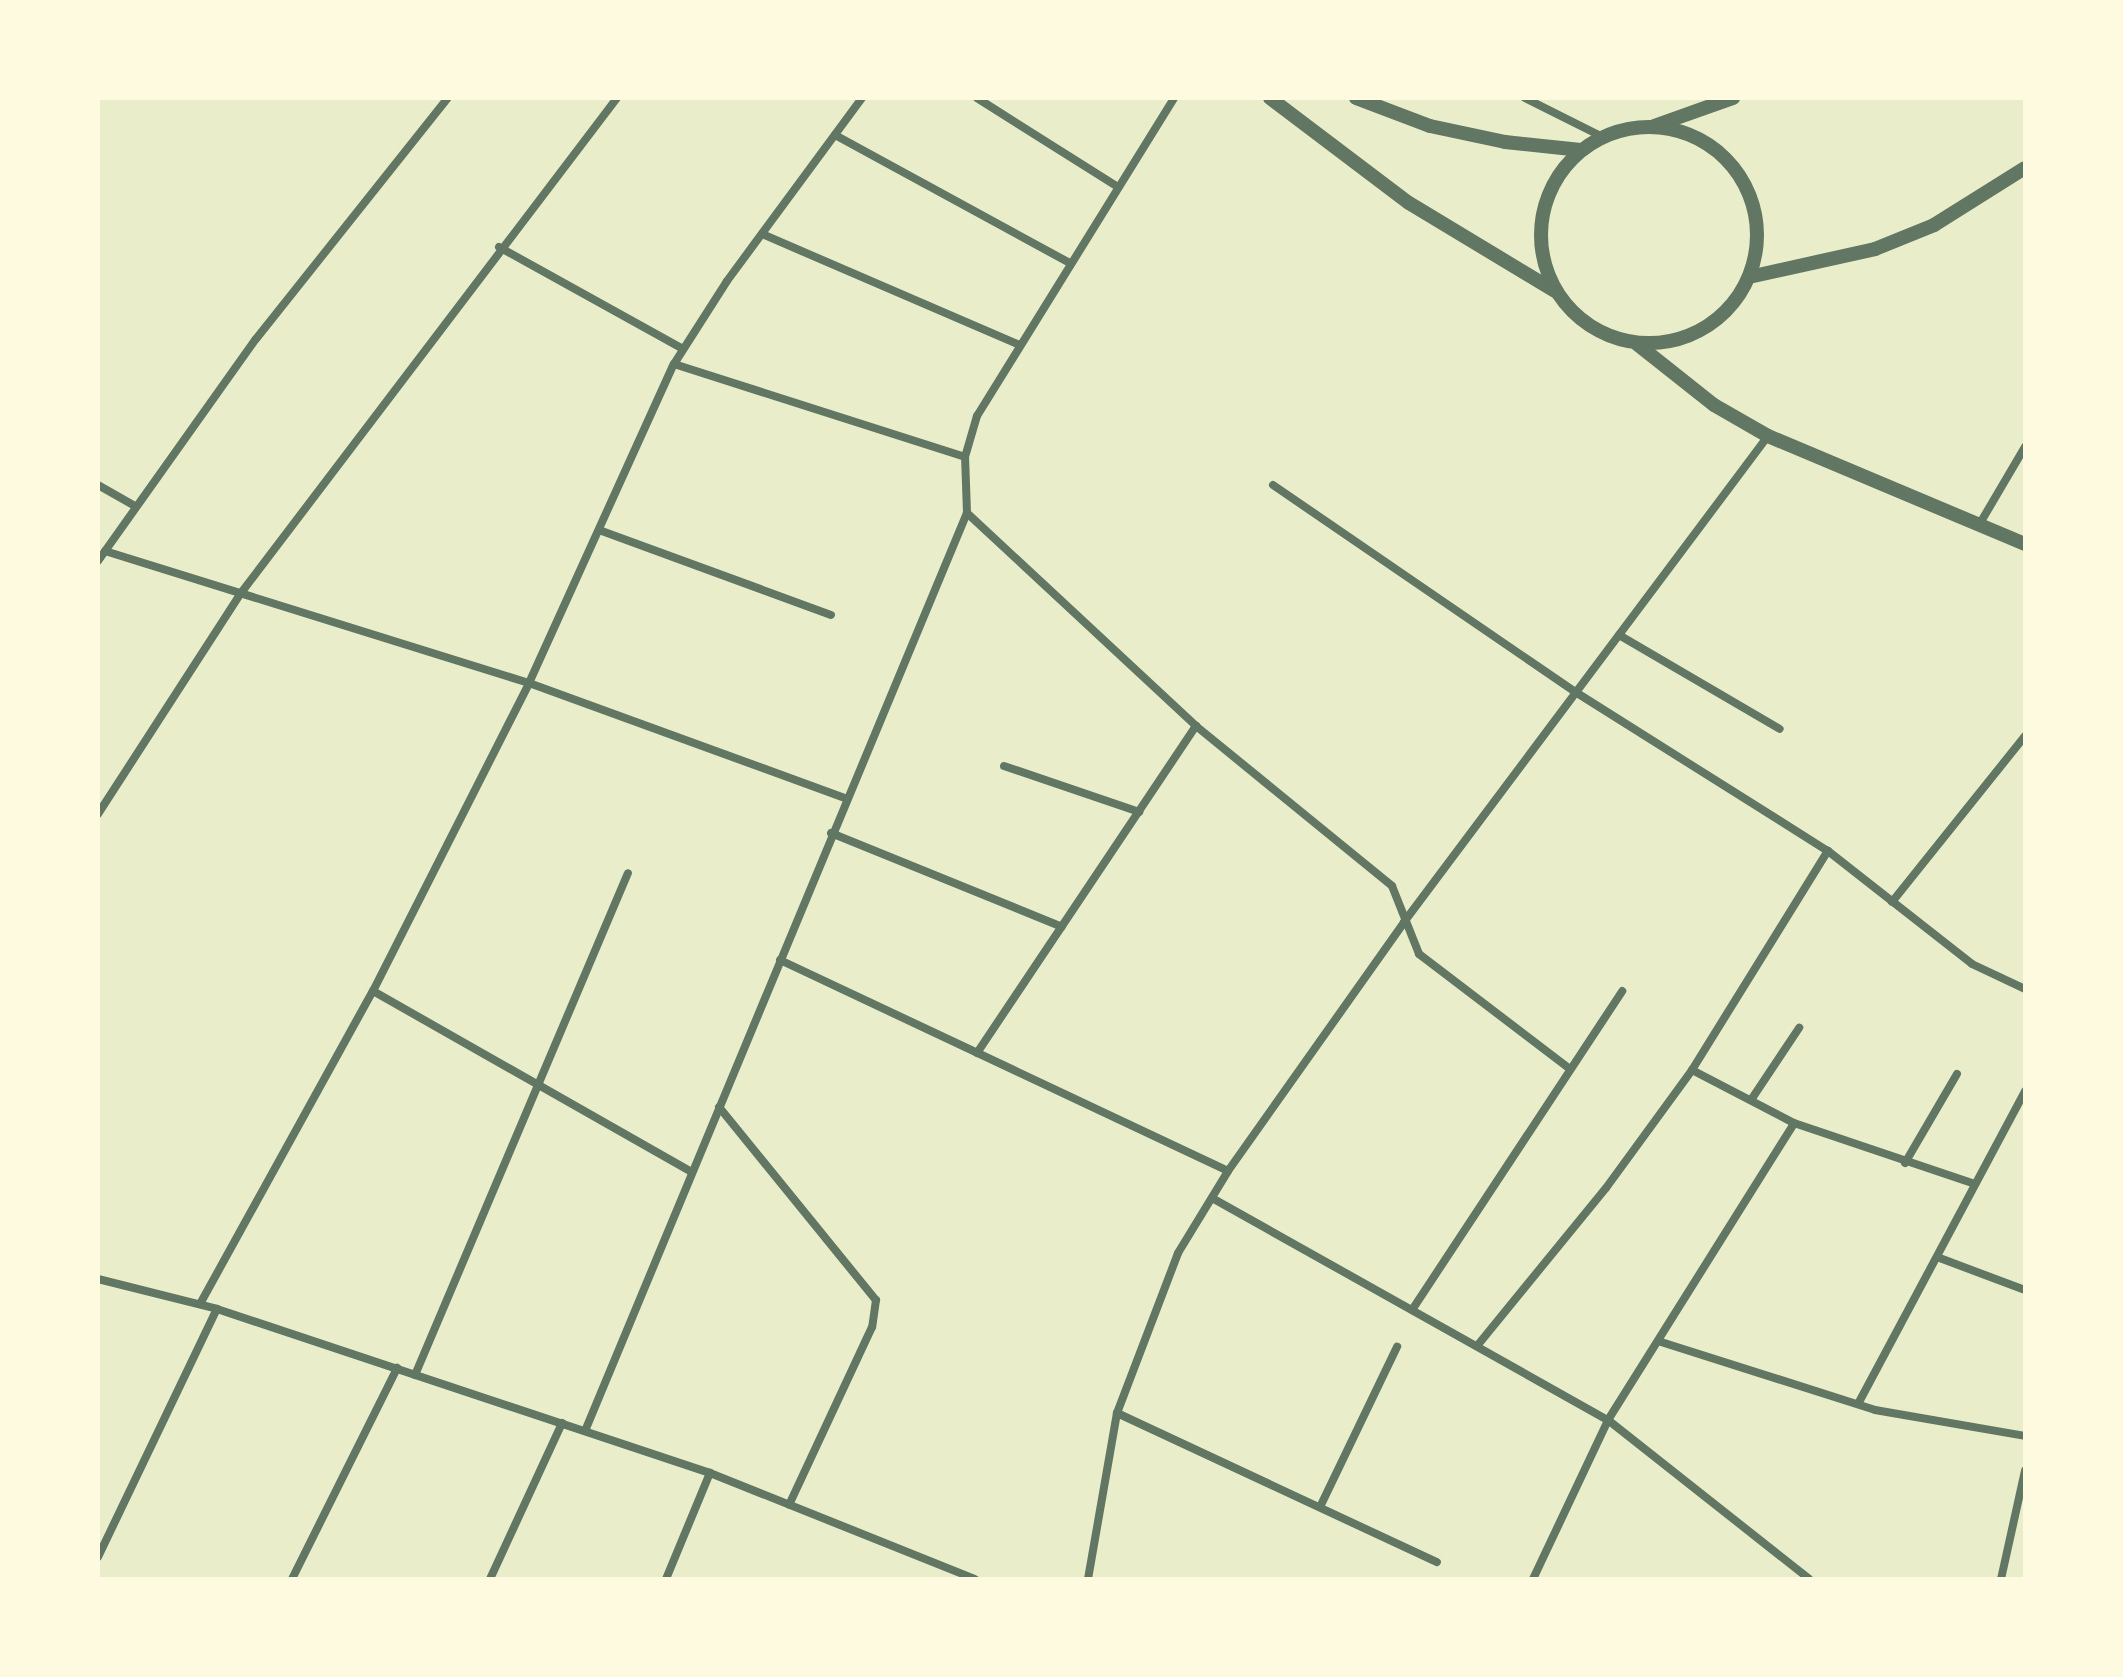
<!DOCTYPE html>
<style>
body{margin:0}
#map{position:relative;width:2123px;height:1677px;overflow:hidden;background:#e9edc9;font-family:Helvetica,sans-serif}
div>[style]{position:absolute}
.minor>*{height:8px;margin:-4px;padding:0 4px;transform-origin:4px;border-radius:4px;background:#617663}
.tertiary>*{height:14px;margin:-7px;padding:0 7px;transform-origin:7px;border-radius:7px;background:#617663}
.tertiary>.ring{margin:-7px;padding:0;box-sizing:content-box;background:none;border:14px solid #617663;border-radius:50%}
span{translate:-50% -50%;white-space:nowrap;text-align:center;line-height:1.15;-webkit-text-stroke:6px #fefae0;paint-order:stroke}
.frame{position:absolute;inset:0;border:100px solid #fefae0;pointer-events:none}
</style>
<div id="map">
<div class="minor">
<i style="left:977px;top:98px;width:167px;rotate:32.3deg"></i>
<i style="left:1525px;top:98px;width:87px;rotate:26.6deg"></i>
<i style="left:835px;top:135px;width:268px;rotate:28.6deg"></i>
<i style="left:762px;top:234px;width:279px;rotate:23.3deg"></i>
<i style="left:499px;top:247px;width:210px;rotate:29deg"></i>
<i style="left:674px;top:364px;width:305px;rotate:17.7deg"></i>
<i style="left:98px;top:485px;width:43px;rotate:29.6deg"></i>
<i style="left:1273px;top:485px;width:368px;rotate:34.4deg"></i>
<i style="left:1577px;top:693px;width:297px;rotate:32.2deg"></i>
<i style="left:1828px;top:851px;width:183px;rotate:38.1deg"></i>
<i style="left:1972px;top:964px;width:59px;rotate:25.3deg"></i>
<i style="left:967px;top:513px;width:313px;rotate:42.9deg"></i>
<i style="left:1196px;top:726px;width:253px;rotate:39.2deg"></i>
<i style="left:1392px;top:886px;width:73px;rotate:68.3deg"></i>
<i style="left:1419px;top:954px;width:190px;rotate:37.3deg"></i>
<i style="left:1979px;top:525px;width:91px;rotate:-59.5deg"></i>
<i style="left:599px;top:530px;width:247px;rotate:20.1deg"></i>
<i style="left:105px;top:551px;width:444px;rotate:17.3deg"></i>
<i style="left:529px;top:683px;width:336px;rotate:20deg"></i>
<i style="left:98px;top:561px;width:272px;rotate:-54.6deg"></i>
<i style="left:256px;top:339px;width:308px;rotate:-51.5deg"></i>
<i style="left:1619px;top:635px;width:186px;rotate:30.3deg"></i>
<i style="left:1004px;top:766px;width:143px;rotate:18.8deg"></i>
<i style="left:98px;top:814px;width:263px;rotate:-57.1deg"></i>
<i style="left:241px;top:593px;width:622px;rotate:-52.78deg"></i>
<i style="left:831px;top:833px;width:249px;rotate:22.1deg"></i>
<i style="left:1892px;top:902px;width:213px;rotate:-51.3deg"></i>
<i style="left:780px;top:960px;width:495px;rotate:25.2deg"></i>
<i style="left:373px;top:991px;width:367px;rotate:29.6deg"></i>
<i style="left:977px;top:1053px;width:394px;rotate:-56.2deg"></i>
<i style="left:1692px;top:1070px;width:115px;rotate:27.5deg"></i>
<i style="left:1794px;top:1123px;width:191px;rotate:18.6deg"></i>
<i style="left:1751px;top:1100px;width:87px;rotate:-56.3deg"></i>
<i style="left:719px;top:1107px;width:249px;rotate:50.9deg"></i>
<i style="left:876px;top:1300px;width:27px;rotate:98deg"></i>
<i style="left:872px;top:1327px;width:196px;rotate:115deg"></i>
<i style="left:1905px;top:1163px;width:103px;rotate:-59.7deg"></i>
<i style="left:1212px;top:1198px;width:454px;rotate:29.3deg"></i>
<i style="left:1608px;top:1420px;width:256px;rotate:38.3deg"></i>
<i style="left:1937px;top:1257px;width:94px;rotate:20.6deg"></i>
<i style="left:98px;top:1279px;width:123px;rotate:14.1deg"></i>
<i style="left:217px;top:1309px;width:520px;rotate:18.4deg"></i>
<i style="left:710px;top:1473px;width:285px;rotate:21.8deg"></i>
<i style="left:200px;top:1304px;width:358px;rotate:-61.1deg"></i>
<i style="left:373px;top:991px;width:345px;rotate:-63.1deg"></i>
<i style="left:529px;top:683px;width:350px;rotate:-65.6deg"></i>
<i style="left:674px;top:364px;width:98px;rotate:-57.4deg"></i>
<i style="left:727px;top:281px;width:227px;rotate:-53.6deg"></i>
<i style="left:1412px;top:1310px;width:382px;rotate:-56.6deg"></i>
<i style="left:1658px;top:1341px;width:228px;rotate:17.6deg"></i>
<i style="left:1875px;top:1410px;width:152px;rotate:9.8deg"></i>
<i style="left:1477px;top:1346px;width:204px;rotate:-50.8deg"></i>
<i style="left:1606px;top:1188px;width:146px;rotate:-53.9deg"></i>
<i style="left:1692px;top:1070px;width:258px;rotate:-58.2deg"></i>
<i style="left:415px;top:1375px;width:545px;rotate:-67.01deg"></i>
<i style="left:1858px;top:1404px;width:355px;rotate:-61.9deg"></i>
<i style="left:1117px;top:1413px;width:353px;rotate:25deg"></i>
<i style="left:585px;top:1431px;width:994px;rotate:-67.41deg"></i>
<i style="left:967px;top:513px;width:56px;rotate:-92deg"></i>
<i style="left:965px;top:457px;width:43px;rotate:-73.7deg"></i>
<i style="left:977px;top:416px;width:374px;rotate:-58.2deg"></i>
<i style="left:1320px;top:1507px;width:178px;rotate:-64.3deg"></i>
<i style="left:98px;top:1557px;width:275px;rotate:-64.4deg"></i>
<i style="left:292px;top:1579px;width:236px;rotate:-63.5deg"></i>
<i style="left:490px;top:1579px;width:172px;rotate:-65.2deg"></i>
<i style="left:666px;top:1579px;width:115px;rotate:-67.5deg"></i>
<i style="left:1088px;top:1579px;width:169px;rotate:-80.1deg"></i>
<i style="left:1117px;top:1413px;width:171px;rotate:-69.1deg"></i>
<i style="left:1178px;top:1253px;width:96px;rotate:-58.6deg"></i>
<i style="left:1228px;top:1171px;width:305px;rotate:-54.7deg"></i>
<i style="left:1404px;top:922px;width:607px;rotate:-53.17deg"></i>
<i style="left:1533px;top:1579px;width:176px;rotate:-64.7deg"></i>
<i style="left:1608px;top:1420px;width:350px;rotate:-57.9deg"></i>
<i style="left:2001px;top:1579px;width:111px;rotate:-77.5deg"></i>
</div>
<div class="tertiary">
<i style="left:1270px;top:98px;width:174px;rotate:37.1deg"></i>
<i style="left:1409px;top:203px;width:170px;rotate:31.1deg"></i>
<i style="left:1356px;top:98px;width:79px;rotate:20.7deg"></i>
<i style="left:1430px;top:126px;width:77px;rotate:12deg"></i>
<i style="left:1505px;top:142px;width:76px;rotate:6deg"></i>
<i style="left:1654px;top:126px;width:84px;rotate:-19.5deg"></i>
<i class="ring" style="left:1541px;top:127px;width:202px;height:202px"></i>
<i style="left:1749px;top:277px;width:129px;rotate:-12.5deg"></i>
<i style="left:1875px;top:249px;width:64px;rotate:-22.1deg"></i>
<i style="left:1934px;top:225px;width:107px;rotate:-32.1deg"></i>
<i style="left:1637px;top:344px;width:98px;rotate:38.4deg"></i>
<i style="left:1714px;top:405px;width:62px;rotate:29.9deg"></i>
<i style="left:1768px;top:436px;width:279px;rotate:22.8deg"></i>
</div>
<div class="frame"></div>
</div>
